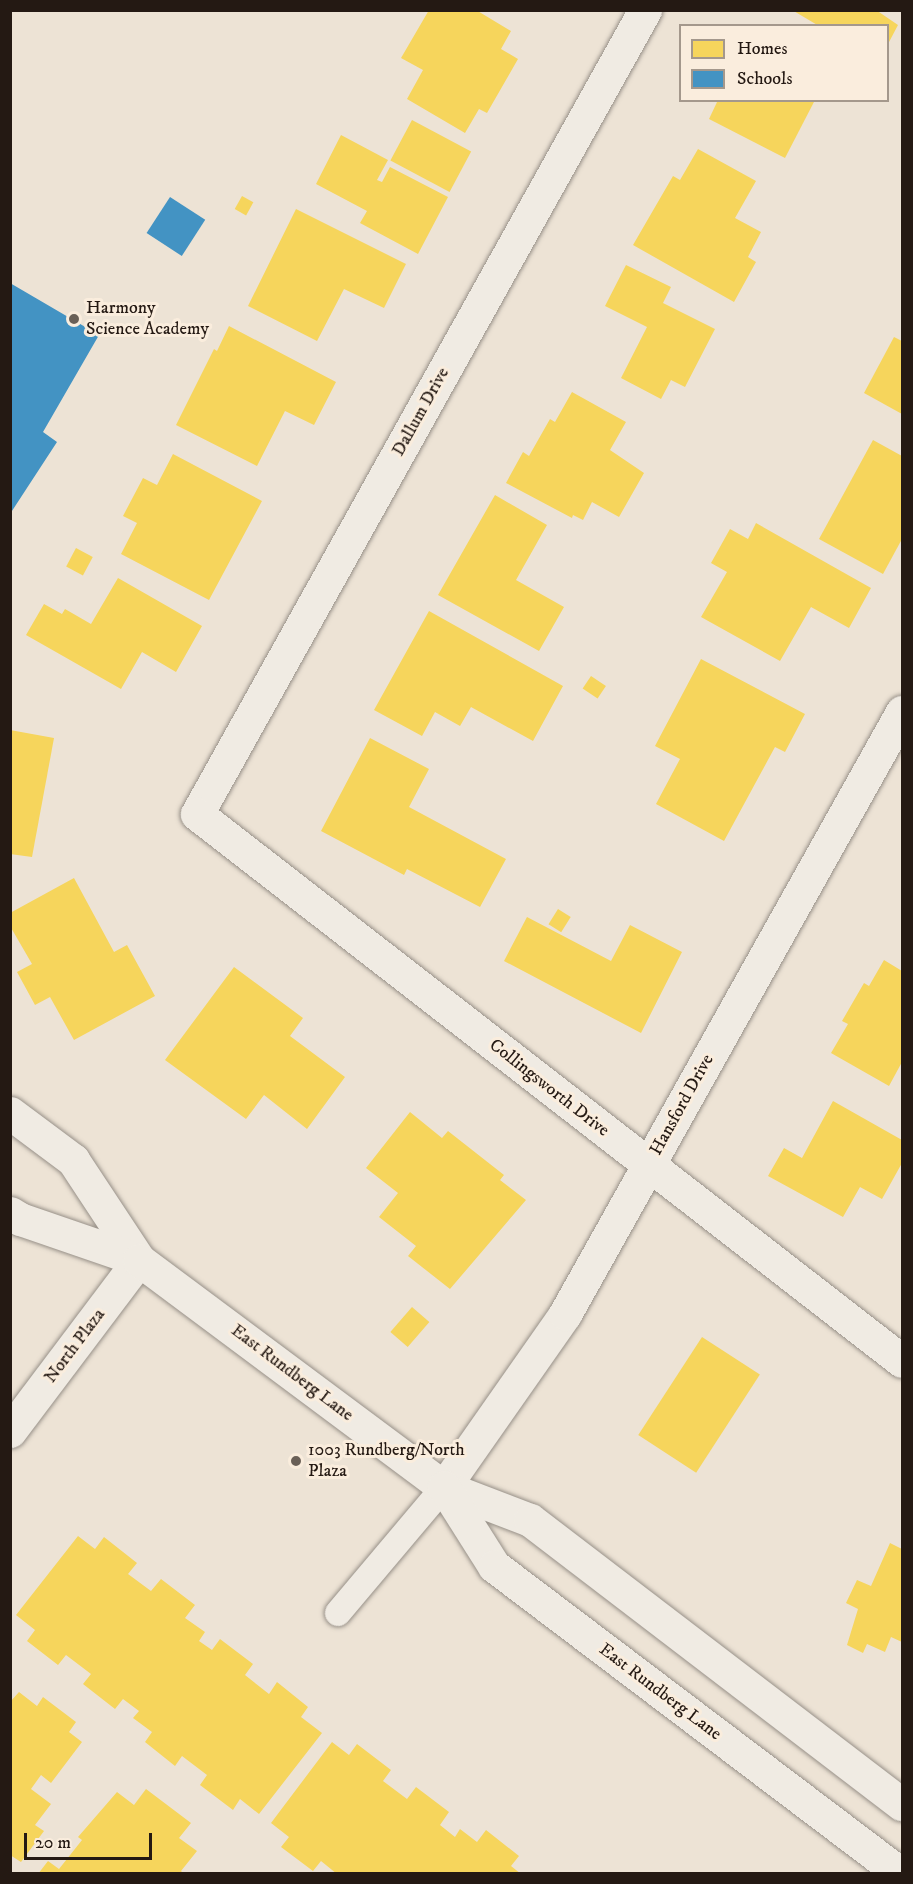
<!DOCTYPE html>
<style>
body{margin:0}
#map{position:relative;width:913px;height:1884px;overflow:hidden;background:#ede3d5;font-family:"IM FELL DW Pica",serif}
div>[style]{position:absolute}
.homes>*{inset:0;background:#f6d55c;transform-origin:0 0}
.schools>*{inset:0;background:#4393c3;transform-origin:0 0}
.roads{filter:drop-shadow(0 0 2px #979088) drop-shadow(0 0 2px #979088)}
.lane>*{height:26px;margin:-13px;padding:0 13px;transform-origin:13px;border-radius:13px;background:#f0ebe3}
.street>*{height:33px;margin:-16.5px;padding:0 16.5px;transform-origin:16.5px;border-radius:16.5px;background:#f0ebe3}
.secondary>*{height:33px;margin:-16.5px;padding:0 16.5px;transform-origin:16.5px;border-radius:16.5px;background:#f0ebe3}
.dots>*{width:16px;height:16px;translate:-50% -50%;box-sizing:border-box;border:3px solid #faeddd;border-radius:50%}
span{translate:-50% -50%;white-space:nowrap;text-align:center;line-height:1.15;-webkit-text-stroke:6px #faeddd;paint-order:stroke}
.poi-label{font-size:18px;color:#241913}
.left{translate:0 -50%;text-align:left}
.street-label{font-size:18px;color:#241913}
.frame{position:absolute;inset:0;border:12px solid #241913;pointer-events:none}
.legend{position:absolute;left:679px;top:24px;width:210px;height:78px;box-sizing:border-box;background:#faeddd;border:2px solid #a4988c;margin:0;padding:8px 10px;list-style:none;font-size:18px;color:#241913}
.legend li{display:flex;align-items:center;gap:12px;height:30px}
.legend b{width:30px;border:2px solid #a4988c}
.scale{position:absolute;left:24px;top:1833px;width:128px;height:27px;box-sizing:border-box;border:3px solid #241913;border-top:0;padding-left:8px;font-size:18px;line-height:21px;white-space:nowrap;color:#241913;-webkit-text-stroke:4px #faeddd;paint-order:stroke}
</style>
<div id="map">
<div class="homes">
<i style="clip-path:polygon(429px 10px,476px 10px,511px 31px,501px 49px,518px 59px,487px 113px,479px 109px,465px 133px,407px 99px,423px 70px,401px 58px)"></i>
<i style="clip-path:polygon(792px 10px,876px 10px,898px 25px,888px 44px,888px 26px,819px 26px)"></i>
<i style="clip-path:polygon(718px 100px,815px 100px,785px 158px,709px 119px)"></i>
<i style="left:412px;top:120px;width:67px;height:46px;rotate:28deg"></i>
<i style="clip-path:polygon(341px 135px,388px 160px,377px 180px,382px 182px,390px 167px,448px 197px,418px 254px,360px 223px,367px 211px,316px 184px)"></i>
<i style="clip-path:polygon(698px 149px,756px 181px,735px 218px,761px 232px,748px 257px,756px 262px,734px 302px,633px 245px,673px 176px,680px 180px)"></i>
<i style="left:242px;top:196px;width:13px;height:15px;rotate:29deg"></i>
<i style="clip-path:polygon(296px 209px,406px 264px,384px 308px,344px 289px,317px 341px,248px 306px)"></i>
<i style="clip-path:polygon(626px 265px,671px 287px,663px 303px,715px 329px,685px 387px,671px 380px,661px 399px,621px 378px,647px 327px,605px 306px)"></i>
<i style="clip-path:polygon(229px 326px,336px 382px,314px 425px,285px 411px,257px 466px,176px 425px,214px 349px,217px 351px)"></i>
<i style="clip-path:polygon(894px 337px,902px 341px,902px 414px,864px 393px)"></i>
<i style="clip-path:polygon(572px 392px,626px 422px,610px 450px,644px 473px,619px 517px,592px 502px,583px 520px,573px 515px,572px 518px,506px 483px,523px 452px,529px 456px,550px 419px,555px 422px)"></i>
<i style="clip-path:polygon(873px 440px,902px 456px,902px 539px,883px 574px,819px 539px)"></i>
<i style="clip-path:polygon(173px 454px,262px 501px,209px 600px,121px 554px,137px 523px,123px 516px,143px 478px,157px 485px)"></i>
<i style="clip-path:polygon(495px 495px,547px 525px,516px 580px,564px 607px,539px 651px,438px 595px)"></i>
<i style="clip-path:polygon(756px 523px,871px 588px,849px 628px,811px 607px,780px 661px,701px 617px,727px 572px,711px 563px,730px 529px,748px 539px)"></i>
<i style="left:76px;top:548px;width:19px;height:21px;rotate:28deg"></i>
<i style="clip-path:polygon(118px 578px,202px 626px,176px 672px,142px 652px,121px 689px,26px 635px,44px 604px,62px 614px,65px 609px,91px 624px)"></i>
<i style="clip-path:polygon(429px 611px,563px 686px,533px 741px,471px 707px,460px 726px,435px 712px,422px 736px,374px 710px)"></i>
<i style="clip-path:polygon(701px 659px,805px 714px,785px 752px,775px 747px,724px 841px,656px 804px,680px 759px,655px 746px)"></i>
<i style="left:591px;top:676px;width:18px;height:15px;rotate:34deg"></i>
<i style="clip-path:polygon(10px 730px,54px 738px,32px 857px,10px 854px)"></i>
<i style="clip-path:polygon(370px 738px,429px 769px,409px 807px,506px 859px,480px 907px,407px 869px,404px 875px,321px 831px)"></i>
<i style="clip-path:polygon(74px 878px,114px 952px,127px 945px,155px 996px,74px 1040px,50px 997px,35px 1005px,17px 972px,32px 964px,10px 926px,10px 913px)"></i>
<i style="left:558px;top:909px;width:15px;height:18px;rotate:32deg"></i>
<i style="clip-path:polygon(527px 917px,611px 961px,630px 925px,682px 952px,641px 1033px,504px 961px)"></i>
<i style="clip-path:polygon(884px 960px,902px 971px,902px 1062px,889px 1086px,831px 1053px,848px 1024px,842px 1021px,864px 983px,869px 986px)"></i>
<i style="clip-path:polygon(234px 967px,303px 1018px,290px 1036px,345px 1077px,307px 1129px,264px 1095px,246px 1119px,165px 1060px)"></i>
<i style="clip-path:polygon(833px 1101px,902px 1140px,902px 1163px,882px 1199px,860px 1187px,843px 1217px,768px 1176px,784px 1148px,802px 1158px)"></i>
<i style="clip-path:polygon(410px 1112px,442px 1138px,448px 1131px,504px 1175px,500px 1180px,526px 1200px,450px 1289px,408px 1256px,416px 1246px,379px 1217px,398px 1193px,366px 1168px)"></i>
<i style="left:412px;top:1307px;width:23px;height:33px;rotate:41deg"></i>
<i style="left:702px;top:1337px;width:69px;height:117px;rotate:33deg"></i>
<i style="clip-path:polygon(78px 1536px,95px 1549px,104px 1537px,137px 1563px,128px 1574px,151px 1591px,161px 1579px,195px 1605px,185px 1618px,205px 1632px,199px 1641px,212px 1650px,220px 1639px,253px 1664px,245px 1675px,269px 1694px,277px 1682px,308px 1707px,301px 1717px,322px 1733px,259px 1814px,240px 1799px,233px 1810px,200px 1785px,207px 1775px,182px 1756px,175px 1766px,145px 1742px,152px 1732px,133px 1718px,139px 1711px,123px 1699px,115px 1709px,83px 1684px,91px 1674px,66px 1655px,58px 1665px,27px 1641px,35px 1630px,16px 1615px)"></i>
<i style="clip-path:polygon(890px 1543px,902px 1549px,902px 1642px,891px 1637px,885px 1652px,867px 1644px,863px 1653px,847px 1645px,858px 1609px,846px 1603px,857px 1580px,871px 1586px)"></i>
<i style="clip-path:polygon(19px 1692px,37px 1706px,43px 1697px,76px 1722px,69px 1732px,82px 1742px,51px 1783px,41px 1775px,31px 1789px,51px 1804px,35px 1825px,44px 1831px,21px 1862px,10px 1855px,10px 1702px)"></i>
<i style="clip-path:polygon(332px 1742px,349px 1755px,357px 1744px,391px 1770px,383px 1781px,407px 1799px,416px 1787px,449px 1812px,440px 1825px,455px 1837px,460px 1829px,477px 1842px,486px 1830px,519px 1856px,511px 1866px,521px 1874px,337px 1874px,321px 1861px,313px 1871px,281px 1847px,289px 1837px,271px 1823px)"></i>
<i style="clip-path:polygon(146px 1789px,191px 1823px,179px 1838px,197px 1851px,181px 1871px,184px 1874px,38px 1874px,48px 1861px,59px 1869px,82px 1840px,78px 1837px,117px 1792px,134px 1805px)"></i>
</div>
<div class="schools">
<i style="left:170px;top:197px;width:42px;height:43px;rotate:33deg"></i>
<i style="clip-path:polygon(10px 283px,99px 335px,43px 432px,57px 442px,10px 514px)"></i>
</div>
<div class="roads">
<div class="lane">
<i style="left:338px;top:1613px;width:165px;rotate:-49.9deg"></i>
</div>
<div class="street">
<i style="left:645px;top:10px;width:920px;rotate:119.13deg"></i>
<i style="left:197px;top:814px;width:892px;rotate:37.81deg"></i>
<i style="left:10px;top:1431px;width:214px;rotate:-53deg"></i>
<i style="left:444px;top:1487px;width:211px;rotate:-55deg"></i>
<i style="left:565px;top:1314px;width:690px;rotate:-60.76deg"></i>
</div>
<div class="secondary">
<i style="left:10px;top:1113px;width:79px;rotate:36.7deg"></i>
<i style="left:73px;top:1160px;width:120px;rotate:56.6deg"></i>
<i style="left:10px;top:1213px;width:12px;rotate:31deg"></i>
<i style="left:20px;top:1219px;width:126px;rotate:19deg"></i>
<i style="left:139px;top:1260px;width:380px;rotate:36.7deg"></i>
<i style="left:444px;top:1487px;width:92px;rotate:21deg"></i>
<i style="left:530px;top:1520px;width:468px;rotate:37.4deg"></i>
<i style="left:444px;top:1487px;width:93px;rotate:57.7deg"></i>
<i style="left:494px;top:1566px;width:510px;rotate:37.12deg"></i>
</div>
</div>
<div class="dots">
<i style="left:74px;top:319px;background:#6a6057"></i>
<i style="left:296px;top:1461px;background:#6a6057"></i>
</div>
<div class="poi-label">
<span class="left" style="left:86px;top:319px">Harmony<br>Science Academy</span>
<span class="left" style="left:308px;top:1461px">1003 Rundberg/North<br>Plaza</span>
</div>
<div class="street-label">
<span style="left:421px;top:412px;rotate:-61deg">Dallum Drive</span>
<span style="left:549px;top:1088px;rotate:38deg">Collingsworth Drive</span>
<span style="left:682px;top:1105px;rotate:-61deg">Hansford Drive</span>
<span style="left:75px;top:1346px;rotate:-53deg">North Plaza</span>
<span style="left:292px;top:1373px;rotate:37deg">East Rundberg Lane</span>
<span style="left:660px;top:1692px;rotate:37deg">East Rundberg Lane</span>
</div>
<div class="frame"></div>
<ul class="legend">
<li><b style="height:16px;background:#f6d55c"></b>Homes</li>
<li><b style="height:16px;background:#4393c3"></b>Schools</li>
</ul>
<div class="scale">20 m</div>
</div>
